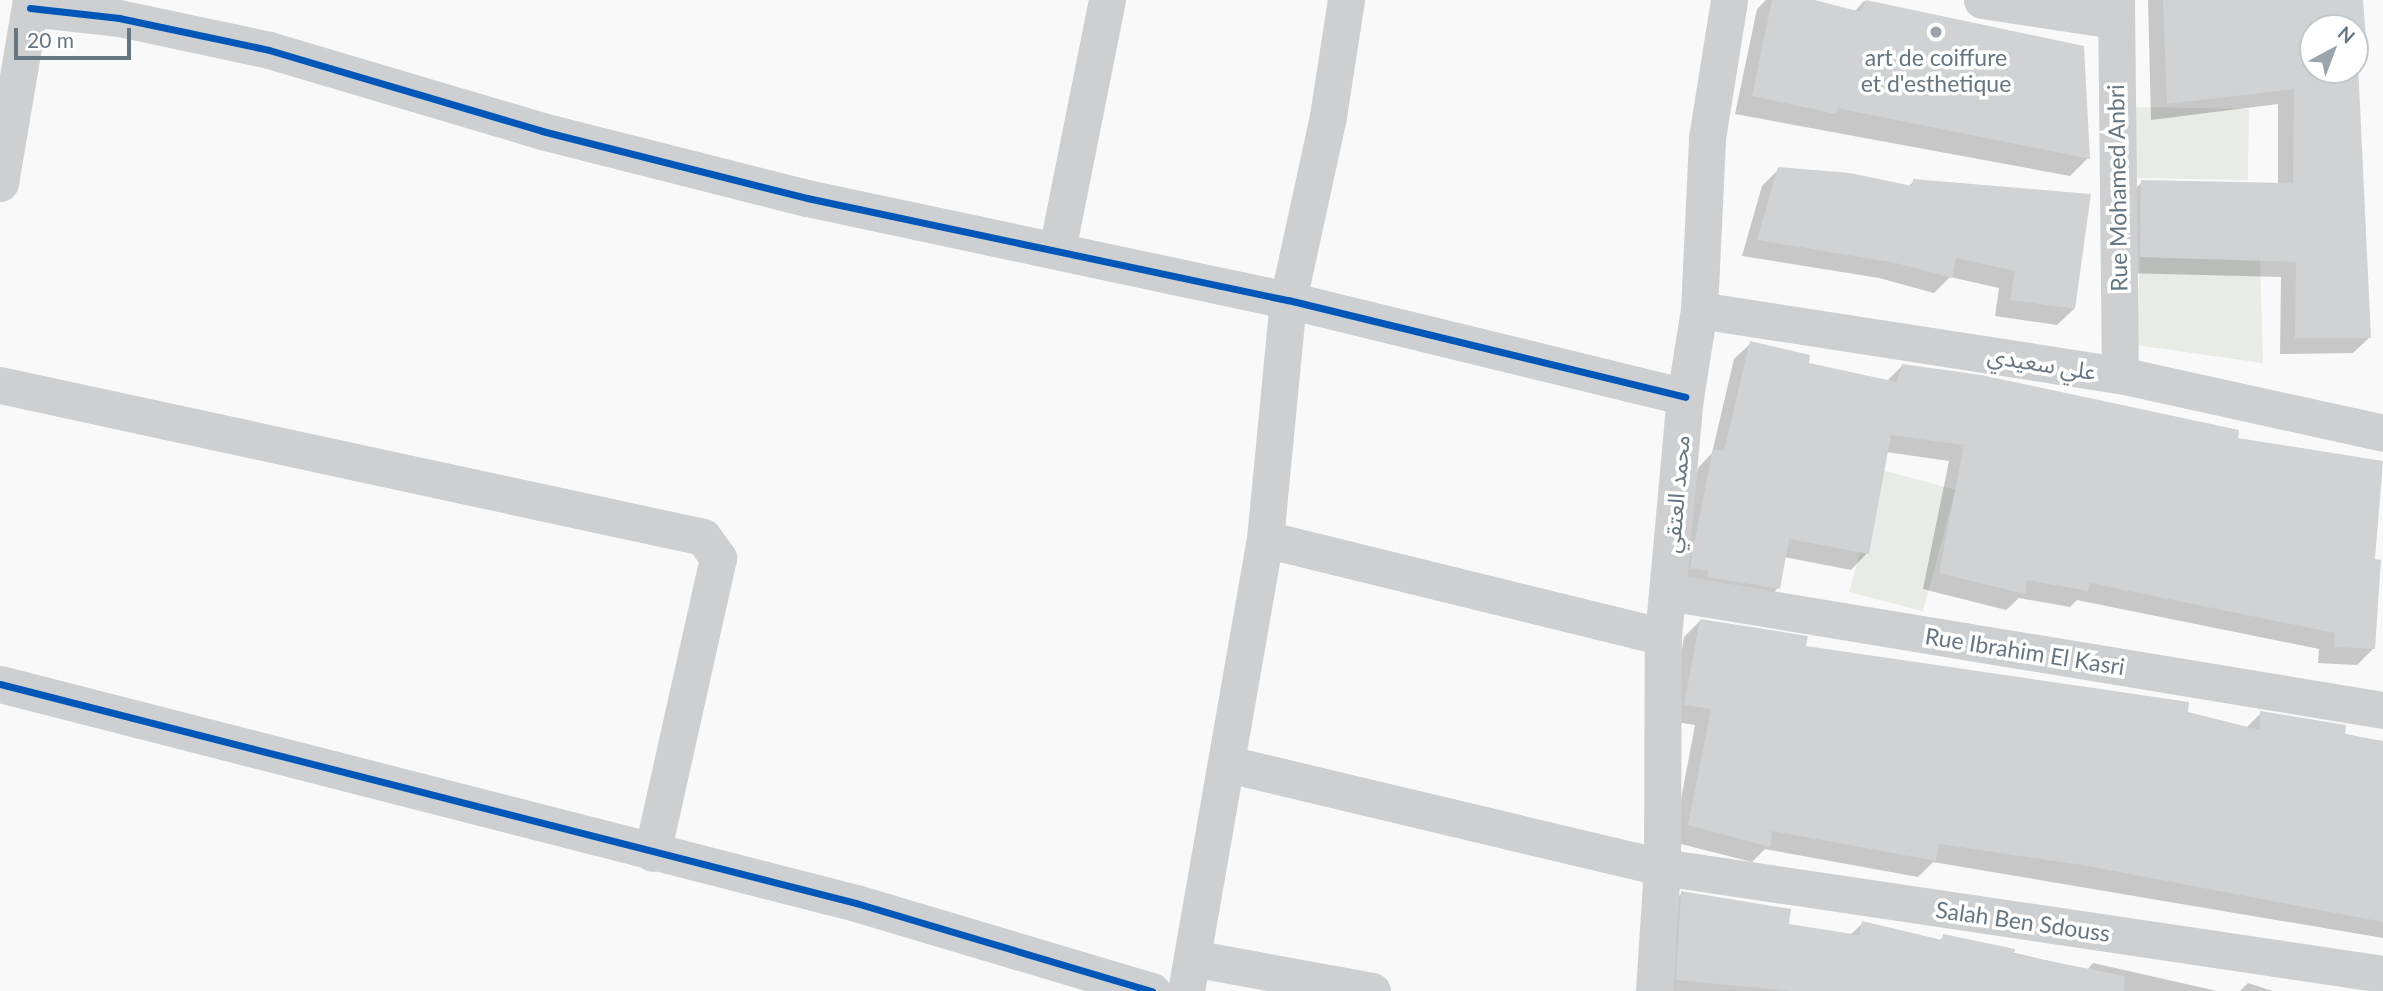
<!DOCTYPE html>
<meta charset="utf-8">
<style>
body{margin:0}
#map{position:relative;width:2383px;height:991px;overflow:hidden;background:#f9f9f9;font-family:Lato,"Noto Sans Arabic",sans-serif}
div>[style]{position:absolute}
.green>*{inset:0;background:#e8ebe6;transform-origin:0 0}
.shadow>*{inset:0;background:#0003}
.building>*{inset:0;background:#d0d2d3}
.street>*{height:37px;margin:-18.5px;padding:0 18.5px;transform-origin:18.5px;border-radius:18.5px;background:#cecfd0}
.cycleway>*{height:7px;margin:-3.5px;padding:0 3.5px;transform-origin:3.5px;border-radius:3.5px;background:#0057b8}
.dots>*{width:19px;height:19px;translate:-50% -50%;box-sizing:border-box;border:4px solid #fff;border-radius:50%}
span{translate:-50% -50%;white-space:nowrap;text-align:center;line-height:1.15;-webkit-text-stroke:7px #fff;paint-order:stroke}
.poi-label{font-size:23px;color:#657683}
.street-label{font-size:23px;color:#657683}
.north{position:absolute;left:2299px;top:14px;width:70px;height:70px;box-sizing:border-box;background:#fff;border:2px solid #c1c8cd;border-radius:50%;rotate:41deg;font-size:19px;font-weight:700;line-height:28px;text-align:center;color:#657683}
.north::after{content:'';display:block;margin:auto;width:24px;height:32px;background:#99a4ac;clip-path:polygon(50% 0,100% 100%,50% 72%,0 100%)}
.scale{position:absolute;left:14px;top:28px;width:117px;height:32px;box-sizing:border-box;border:4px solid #657683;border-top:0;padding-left:9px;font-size:21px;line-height:24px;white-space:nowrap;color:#657683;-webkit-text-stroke:5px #fff;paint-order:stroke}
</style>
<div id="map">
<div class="green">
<i style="left:2134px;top:107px;width:115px;height:71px;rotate:1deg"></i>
<i style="clip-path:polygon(2140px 257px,2260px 260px,2263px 363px,2136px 345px)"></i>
<i style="left:1882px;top:470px;width:76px;height:126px;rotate:15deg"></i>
</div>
<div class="shadow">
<i style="clip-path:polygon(1766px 0,1809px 0,1854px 12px,1864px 1px,2082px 47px,2088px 158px,2070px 176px,1735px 114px,1757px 9px)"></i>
<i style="clip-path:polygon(evenodd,2148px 0,2361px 0,2365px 38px,2356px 47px,2370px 337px,2353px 353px,2280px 354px,2281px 277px,2124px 273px,2126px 198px,2142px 182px,2278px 184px,2278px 104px,2151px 120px,2148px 0,2313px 28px,2355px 28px,2355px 70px,2313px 70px,2313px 28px)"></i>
<i style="clip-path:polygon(1779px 169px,1908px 187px,1914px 181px,2074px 309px,2057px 325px,1995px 316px,1999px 288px,1950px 277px,1934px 293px,1879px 278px,1742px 256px,1762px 186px)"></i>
<i style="clip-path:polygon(1751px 343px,1807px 365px,1886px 382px,1902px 366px,2237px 439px,2373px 561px,2374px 648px,2357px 665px,2318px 663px,2319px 649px,2077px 600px,2070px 607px,2019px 598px,2006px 610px,1923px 589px,1949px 461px,1886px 452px,1867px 553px,1851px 570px,1784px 557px,1778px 588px,1762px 605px,1675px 584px,1698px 468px,1712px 453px,1734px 359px)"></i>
<i style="clip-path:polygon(1700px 621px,1804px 648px,2186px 713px,2246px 728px,2261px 713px,2383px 743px,2383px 938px,1933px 862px,1918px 877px,1765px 849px,1752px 862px,1673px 842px,1695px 725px,1669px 721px,1684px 637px)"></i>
<i style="clip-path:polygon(1682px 893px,1787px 925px,1850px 935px,1863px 923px,1939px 941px,1944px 936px,2087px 970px,2093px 963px,2217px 991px,1660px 991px,1666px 909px)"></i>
<i style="clip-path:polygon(2248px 983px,2273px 991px,2240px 991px)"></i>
</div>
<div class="building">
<i style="clip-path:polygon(1772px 0,1815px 0,1861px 12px,1866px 0,2084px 46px,2090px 159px,1837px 108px,1836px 114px,1752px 96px)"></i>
<i style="clip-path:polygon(evenodd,2163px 0,2363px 0,2366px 39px,2357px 42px,2371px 338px,2295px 338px,2296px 262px,2140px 257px,2141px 180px,2293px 183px,2294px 89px,2167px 104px,2163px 0,2313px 28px,2355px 28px,2355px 70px,2313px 70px,2313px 28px)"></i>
<i style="clip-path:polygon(1778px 167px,1850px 173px,1912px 186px,1913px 179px,2091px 194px,2075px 309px,2010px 300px,2015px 271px,1956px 258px,1952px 278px,1896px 263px,1757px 240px)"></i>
<i style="clip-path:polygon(1750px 341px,1810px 355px,1809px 363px,1897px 382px,1902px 364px,1981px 375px,2239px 430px,2238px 438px,2383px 461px,2375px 559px,2381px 560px,2375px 649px,2334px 647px,2335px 633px,2090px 583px,2088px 591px,2027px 580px,2025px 594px,1939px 573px,1964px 445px,1891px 435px,1869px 554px,1789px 539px,1780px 589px,1707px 577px,1709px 571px,1690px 568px,1692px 555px,1713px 449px,1724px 451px)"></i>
<i style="clip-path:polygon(1700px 619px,1808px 636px,1806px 646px,2189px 702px,2188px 712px,2260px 730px,2260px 711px,2346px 725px,2345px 734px,2383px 741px,2383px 922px,2082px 865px,1939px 844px,1936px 861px,1772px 831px,1770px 847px,1688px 825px,1711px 709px,1684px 705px)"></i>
<i style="clip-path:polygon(1681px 891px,1791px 909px,1789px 924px,1859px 935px,1862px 921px,1942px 940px,1943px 934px,2015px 949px,2014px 954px,2125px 976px,2124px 991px,1791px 991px,1676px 980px)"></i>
</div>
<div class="street">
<i style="left:1982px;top:0;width:134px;rotate:8.6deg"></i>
<i style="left:2116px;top:0;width:375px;rotate:89.4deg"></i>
<i style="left:30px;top:8px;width:90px;rotate:6.4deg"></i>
<i style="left:119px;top:18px;width:153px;rotate:12deg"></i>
<i style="left:269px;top:50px;width:285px;rotate:16.5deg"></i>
<i style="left:542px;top:131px;width:273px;rotate:14.2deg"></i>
<i style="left:807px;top:198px;width:492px;rotate:12deg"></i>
<i style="left:1288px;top:300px;width:409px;rotate:13.7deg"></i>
<i style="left:0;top:183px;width:186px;rotate:-80.4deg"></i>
<i style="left:1057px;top:250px;width:255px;rotate:-78.7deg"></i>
<i style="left:1699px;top:310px;width:426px;rotate:8.8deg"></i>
<i style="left:2120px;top:375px;width:269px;rotate:12.4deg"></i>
<i style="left:0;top:385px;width:719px;rotate:12.2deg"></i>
<i style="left:703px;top:537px;width:26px;rotate:54deg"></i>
<i style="left:718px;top:558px;width:302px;rotate:102.6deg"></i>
<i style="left:1265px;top:539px;width:410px;rotate:13.8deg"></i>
<i style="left:1667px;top:592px;width:726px;rotate:9.36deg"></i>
<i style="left:0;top:684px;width:884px;rotate:14.35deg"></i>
<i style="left:856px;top:903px;width:309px;rotate:16.6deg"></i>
<i style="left:1228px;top:764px;width:446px;rotate:13.4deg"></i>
<i style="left:1662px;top:867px;width:729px;rotate:8.44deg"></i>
<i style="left:1192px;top:958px;width:183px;rotate:10.4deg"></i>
<i style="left:1186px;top:991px;width:459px;rotate:-80.1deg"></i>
<i style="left:1265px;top:539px;width:240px;rotate:-84.5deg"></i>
<i style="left:1288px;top:300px;width:188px;rotate:-77.7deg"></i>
<i style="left:1328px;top:116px;width:117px;rotate:-81.2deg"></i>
<i style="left:1654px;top:991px;width:124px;rotate:-86.3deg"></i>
<i style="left:1662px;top:867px;width:230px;rotate:-89.8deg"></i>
<i style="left:1663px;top:637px;width:241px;rotate:-84.8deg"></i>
<i style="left:1685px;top:397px;width:88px;rotate:-80.9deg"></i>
<i style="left:1699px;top:310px;width:172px;rotate:-87.3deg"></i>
<i style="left:1707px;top:138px;width:140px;rotate:-80.9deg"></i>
</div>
<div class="cycleway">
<i style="left:30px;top:8px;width:90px;rotate:6.4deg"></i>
<i style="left:119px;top:18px;width:153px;rotate:12deg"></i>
<i style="left:269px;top:50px;width:285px;rotate:16.5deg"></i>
<i style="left:542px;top:131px;width:273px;rotate:14.2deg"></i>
<i style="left:807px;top:198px;width:492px;rotate:12deg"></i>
<i style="left:1288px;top:300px;width:409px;rotate:13.7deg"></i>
<i style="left:0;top:684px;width:884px;rotate:14.35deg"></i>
<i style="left:856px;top:903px;width:309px;rotate:16.6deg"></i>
</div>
<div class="dots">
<i style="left:1936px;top:32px;background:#99a4ac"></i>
</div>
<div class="poi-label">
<span style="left:1936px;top:70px">art de coiffure<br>et d'esthetique</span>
</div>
<div class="street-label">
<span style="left:2117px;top:188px;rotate:-91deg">Rue Mohamed Anbri</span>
<span style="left:2042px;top:363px;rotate:9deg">علي سعيدي</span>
<span style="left:1676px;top:494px;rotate:-85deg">محمد العتقي</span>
<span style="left:2025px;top:651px;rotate:9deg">Rue Ibrahim El Kasri</span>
<span style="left:2023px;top:921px;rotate:8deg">Salah Ben Sdouss</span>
</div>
<div class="north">N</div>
<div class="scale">20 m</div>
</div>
